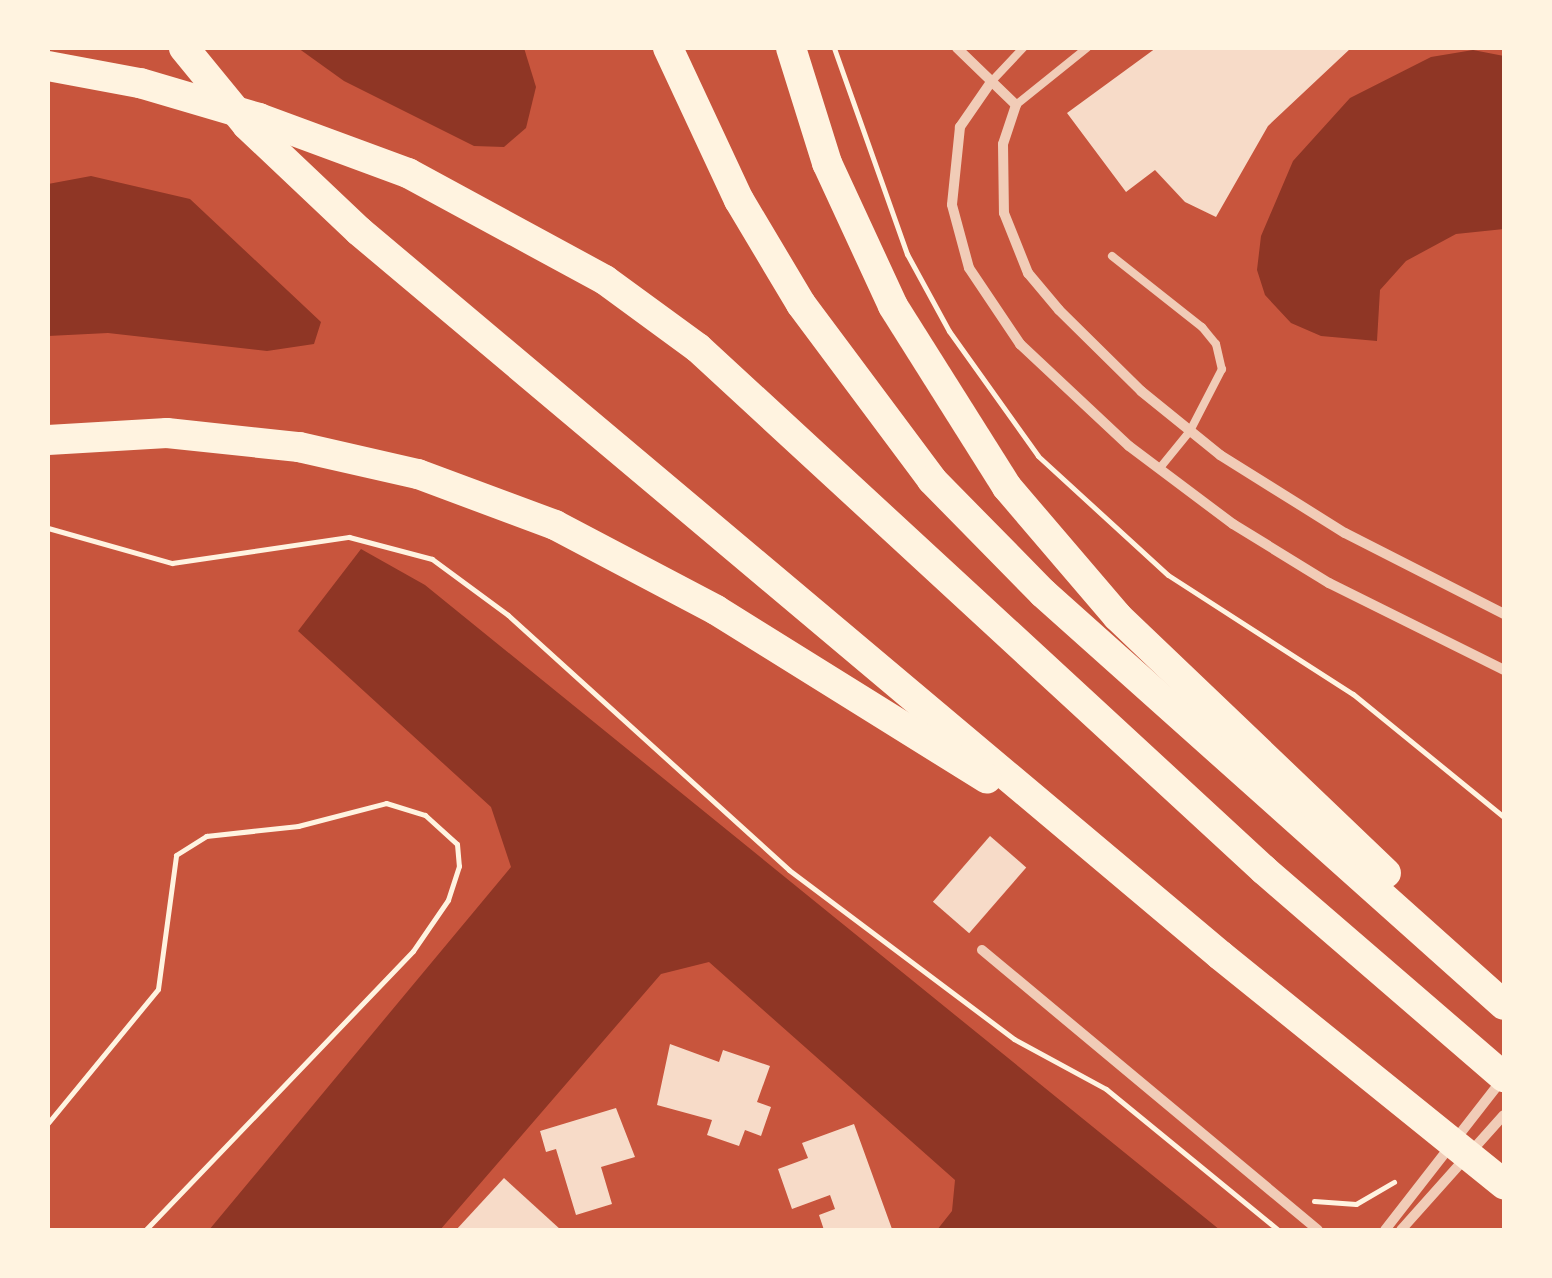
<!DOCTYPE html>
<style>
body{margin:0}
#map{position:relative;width:1552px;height:1278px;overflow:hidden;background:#c8553d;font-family:"PT Sans Narrow",sans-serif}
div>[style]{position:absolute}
.water>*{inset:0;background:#8f3625}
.building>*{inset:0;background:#f7dbc8;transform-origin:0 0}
.path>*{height:5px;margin:-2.5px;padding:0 2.5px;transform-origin:2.5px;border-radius:2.5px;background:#fff3e0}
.service>*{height:8px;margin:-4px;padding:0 4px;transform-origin:4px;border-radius:4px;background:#f1ccb7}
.minor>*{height:10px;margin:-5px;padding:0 5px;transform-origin:5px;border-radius:5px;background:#f1ccb7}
.motorway>*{height:30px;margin:-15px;padding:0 15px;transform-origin:15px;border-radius:15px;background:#fff3e0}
span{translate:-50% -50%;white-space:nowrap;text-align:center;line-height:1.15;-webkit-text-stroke:8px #fff3e0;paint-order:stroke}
.frame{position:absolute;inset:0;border:50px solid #fff3e0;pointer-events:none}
</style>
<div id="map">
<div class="water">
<i style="clip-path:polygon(298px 48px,524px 48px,536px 87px,526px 128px,504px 147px,474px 146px,344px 81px)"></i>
<i style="clip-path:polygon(1473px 50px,1504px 56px,1504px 229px,1456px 234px,1406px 261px,1380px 290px,1377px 341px,1321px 336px,1291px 323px,1265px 295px,1257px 270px,1261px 236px,1293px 161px,1350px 98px,1431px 57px)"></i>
<i style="clip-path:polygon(91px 176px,190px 199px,321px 322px,314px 344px,267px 351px,108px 333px,48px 336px,48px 184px)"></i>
<i style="clip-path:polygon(361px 549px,425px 585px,1220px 1230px,937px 1230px,952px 1211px,955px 1180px,709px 962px,661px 974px,440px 1230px,209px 1230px,511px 867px,491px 807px,298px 631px)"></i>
</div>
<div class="building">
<i style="clip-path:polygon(1156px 48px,1351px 48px,1268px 126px,1216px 217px,1185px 202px,1155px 170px,1126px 192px,1067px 113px)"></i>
<i style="left:990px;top:836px;width:48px;height:87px;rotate:41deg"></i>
<i style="clip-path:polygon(670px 1044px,719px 1062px,723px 1050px,770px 1066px,757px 1102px,771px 1107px,761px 1136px,745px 1130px,739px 1146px,707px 1135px,712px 1120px,657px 1105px)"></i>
<i style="clip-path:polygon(616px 1108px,635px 1157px,601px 1167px,612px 1204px,576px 1215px,556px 1149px,546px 1152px,540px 1131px)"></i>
<i style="clip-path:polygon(854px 1124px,892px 1229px,888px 1230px,824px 1230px,819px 1215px,835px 1209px,830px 1195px,792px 1209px,778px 1169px,808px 1158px,802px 1143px)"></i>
<i style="clip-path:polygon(504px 1178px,561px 1230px,456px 1230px)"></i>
</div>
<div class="path">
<i style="left:834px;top:48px;width:219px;rotate:70.5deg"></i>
<i style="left:907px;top:254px;width:88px;rotate:61.4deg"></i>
<i style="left:949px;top:331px;width:153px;rotate:54.5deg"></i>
<i style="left:1038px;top:456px;width:176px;rotate:42.5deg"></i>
<i style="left:1168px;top:575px;width:220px;rotate:32.8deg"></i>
<i style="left:1353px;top:694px;width:195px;rotate:39.2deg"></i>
<i style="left:48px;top:528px;width:129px;rotate:15.8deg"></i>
<i style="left:172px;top:563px;width:179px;rotate:-8.4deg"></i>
<i style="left:349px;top:537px;width:86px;rotate:14.8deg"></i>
<i style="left:432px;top:559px;width:94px;rotate:36.4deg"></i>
<i style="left:508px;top:615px;width:379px;rotate:42.2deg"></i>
<i style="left:789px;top:870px;width:281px;rotate:36.9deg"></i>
<i style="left:1014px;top:1039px;width:105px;rotate:28.5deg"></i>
<i style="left:1106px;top:1089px;width:222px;rotate:39.3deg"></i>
<i style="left:48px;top:1123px;width:173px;rotate:-50.6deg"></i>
<i style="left:158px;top:989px;width:135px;rotate:-82.3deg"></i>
<i style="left:176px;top:855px;width:36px;rotate:-32deg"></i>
<i style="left:206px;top:836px;width:93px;rotate:-6.2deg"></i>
<i style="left:298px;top:826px;width:91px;rotate:-14.6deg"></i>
<i style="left:386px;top:803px;width:41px;rotate:17.1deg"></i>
<i style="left:425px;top:815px;width:43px;rotate:42.2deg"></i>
<i style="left:457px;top:844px;width:22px;rotate:85deg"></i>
<i style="left:459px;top:866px;width:36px;rotate:108deg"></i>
<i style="left:448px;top:900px;width:62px;rotate:124.5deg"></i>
<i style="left:413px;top:951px;width:387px;rotate:133.8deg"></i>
<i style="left:1314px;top:1201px;width:42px;rotate:4.1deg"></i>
<i style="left:1356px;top:1204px;width:44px;rotate:-30.1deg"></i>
</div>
<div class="service">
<i style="left:991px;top:82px;width:47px;rotate:-46.7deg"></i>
<i style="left:1016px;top:105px;width:91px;rotate:-38.8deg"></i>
<i style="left:1112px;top:256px;width:115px;rotate:38.3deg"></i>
<i style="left:1202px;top:327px;width:22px;rotate:51deg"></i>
<i style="left:1216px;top:344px;width:26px;rotate:77deg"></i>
<i style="left:1222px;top:369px;width:70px;rotate:117.3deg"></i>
<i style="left:1190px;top:431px;width:49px;rotate:129.2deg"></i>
</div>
<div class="minor">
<i style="left:957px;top:48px;width:82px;rotate:44deg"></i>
<i style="left:1016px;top:105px;width:41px;rotate:108.4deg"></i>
<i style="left:1003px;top:144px;width:69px;rotate:89.2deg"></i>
<i style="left:1004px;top:213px;width:65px;rotate:68.2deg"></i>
<i style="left:1028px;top:273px;width:48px;rotate:50deg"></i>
<i style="left:1059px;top:310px;width:115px;rotate:44.6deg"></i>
<i style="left:1141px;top:391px;width:102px;rotate:39deg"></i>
<i style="left:1220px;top:455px;width:147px;rotate:32deg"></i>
<i style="left:1345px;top:533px;width:178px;rotate:27deg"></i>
<i style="left:991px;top:82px;width:55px;rotate:124.6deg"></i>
<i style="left:960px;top:127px;width:78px;rotate:95.9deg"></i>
<i style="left:952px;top:205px;width:65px;rotate:74.9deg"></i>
<i style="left:969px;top:268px;width:92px;rotate:56.1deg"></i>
<i style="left:1020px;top:344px;width:149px;rotate:43.1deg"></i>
<i style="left:1129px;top:446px;width:130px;rotate:36.9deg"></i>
<i style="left:1233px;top:524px;width:113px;rotate:31.6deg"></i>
<i style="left:1329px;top:583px;width:195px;rotate:26.4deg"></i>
<i style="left:982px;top:950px;width:437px;rotate:39.8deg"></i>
<i style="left:1385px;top:1230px;width:189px;rotate:-52.1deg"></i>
<i style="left:1401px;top:1230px;width:154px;rotate:-48.2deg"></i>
</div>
<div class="motorway">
<i style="left:184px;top:48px;width:99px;rotate:50.7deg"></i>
<i style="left:247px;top:125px;width:154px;rotate:43.4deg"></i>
<i style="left:359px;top:231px;width:1125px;rotate:40.06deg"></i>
<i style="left:1220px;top:955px;width:365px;rotate:38.9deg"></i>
<i style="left:668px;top:48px;width:168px;rotate:65deg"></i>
<i style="left:739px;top:200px;width:121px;rotate:59.2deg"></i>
<i style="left:801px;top:304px;width:219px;rotate:53.3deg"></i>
<i style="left:932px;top:480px;width:158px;rotate:45.5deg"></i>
<i style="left:1043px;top:593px;width:618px;rotate:41.79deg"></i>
<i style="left:791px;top:48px;width:121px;rotate:72.6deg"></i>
<i style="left:827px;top:163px;width:157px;rotate:65.2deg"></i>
<i style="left:893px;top:306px;width:214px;rotate:57.8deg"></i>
<i style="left:1007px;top:487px;width:170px;rotate:49.5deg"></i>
<i style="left:1117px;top:616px;width:372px;rotate:43.7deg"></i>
<i style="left:48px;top:66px;width:94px;rotate:10.5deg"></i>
<i style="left:140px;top:83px;width:124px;rotate:16.4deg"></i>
<i style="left:259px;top:118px;width:159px;rotate:20.3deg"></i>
<i style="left:408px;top:173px;width:224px;rotate:28.5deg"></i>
<i style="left:605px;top:280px;width:115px;rotate:36.2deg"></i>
<i style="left:698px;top:348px;width:770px;rotate:42.68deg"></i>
<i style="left:1264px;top:870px;width:317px;rotate:40.8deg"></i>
<i style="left:48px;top:440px;width:119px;rotate:-3.4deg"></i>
<i style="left:167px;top:433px;width:133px;rotate:6.1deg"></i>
<i style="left:299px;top:447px;width:122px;rotate:12.8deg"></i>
<i style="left:418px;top:474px;width:146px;rotate:20.4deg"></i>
<i style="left:555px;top:525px;width:182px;rotate:27.8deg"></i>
<i style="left:716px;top:610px;width:319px;rotate:31.9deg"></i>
</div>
<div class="frame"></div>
</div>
